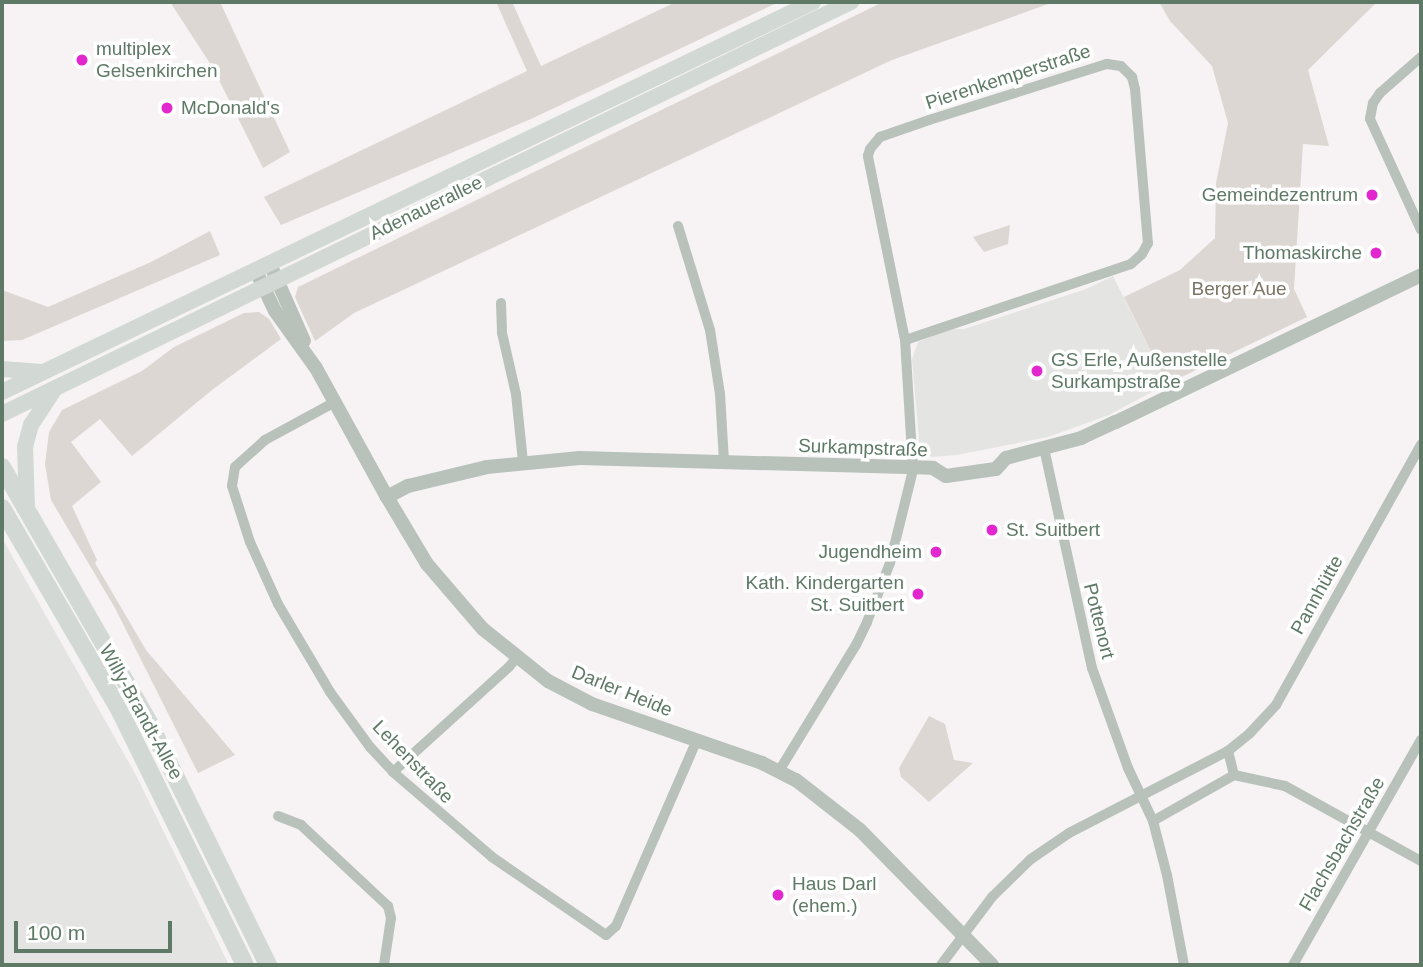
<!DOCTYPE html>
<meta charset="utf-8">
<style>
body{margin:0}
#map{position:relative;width:1423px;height:967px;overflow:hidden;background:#f7f3f4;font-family:Arial,sans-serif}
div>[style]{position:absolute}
.built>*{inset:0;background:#e4e5e3}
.green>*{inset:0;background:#dcd7d2}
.minor>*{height:10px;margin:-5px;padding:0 5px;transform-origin:5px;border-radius:5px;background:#b8c2bb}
.tertiary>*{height:14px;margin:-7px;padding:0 7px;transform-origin:7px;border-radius:7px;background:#b8c2bb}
.secondary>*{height:16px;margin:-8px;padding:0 8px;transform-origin:8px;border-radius:8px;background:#d2d9d4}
.primary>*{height:18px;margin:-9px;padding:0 9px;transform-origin:9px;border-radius:9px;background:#d2d9d4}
.dots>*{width:19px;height:19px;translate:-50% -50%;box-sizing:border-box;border:4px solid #fff;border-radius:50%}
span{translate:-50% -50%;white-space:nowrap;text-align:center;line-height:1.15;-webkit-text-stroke:7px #fff;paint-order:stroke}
.poi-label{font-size:19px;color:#5e7966}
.left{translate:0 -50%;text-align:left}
.right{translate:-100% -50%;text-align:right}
.street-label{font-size:19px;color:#5e7966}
.park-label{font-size:19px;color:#7c7464}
.frame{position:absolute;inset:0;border:4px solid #5e7966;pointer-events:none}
.scale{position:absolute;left:14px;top:921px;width:158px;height:32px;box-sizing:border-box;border:4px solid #5e7966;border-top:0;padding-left:9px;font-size:21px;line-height:24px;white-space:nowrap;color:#5e7966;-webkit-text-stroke:5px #fff;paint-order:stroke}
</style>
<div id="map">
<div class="built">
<i style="clip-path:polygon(1113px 276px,1167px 384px,1109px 415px,1048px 437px,957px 455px,932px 457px,920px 451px,912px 359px,918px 342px,950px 329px,964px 329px,1086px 289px)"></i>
<i style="clip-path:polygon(2px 538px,136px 775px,229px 965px,2px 965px)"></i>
</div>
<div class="green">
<i style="clip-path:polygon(170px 2px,220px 2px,290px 152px,263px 168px,213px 68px)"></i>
<i style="clip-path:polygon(496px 2px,512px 2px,541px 66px,676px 2px,779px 2px,531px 119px,281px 225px,264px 197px,527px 71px)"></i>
<i style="clip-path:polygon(883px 2px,1054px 2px,892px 60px,354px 313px,315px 341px,295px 297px,298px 287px)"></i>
<i style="clip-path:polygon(1159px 2px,1377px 2px,1308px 70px,1329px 146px,1303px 144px,1294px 289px,1307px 317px,1167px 384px,1124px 297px,1180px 270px,1215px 238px,1216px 183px,1228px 123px,1212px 66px,1170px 21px)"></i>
<i style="clip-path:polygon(1010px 225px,1008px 244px,984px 252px,973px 237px)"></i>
<i style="clip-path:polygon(210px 231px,220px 255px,22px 340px,2px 341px,2px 290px,48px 307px,151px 262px)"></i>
<i style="clip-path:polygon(259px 312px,269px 319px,281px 339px,212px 390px,132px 456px,100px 419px,71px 442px,101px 482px,72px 506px,97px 560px,95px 563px,146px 650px,235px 755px,198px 773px,115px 608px,51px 500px,45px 464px,49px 432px,62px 410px,142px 371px,174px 347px,244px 313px)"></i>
<i style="clip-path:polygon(929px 716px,945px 724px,954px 760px,973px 763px,929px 802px,901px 777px,899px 768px)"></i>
</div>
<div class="minor">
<i style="left:1421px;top:57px;width:55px;rotate:138.7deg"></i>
<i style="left:1380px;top:93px;width:12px;rotate:125deg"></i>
<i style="left:1373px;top:103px;width:16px;rotate:101deg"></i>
<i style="left:1370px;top:119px;width:122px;rotate:65.3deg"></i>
<i style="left:678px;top:226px;width:109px;rotate:72.9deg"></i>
<i style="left:710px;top:330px;width:65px;rotate:81.1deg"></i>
<i style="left:720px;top:394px;width:68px;rotate:86.6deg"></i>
<i style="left:501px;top:303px;width:30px;rotate:88deg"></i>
<i style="left:502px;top:333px;width:63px;rotate:77.1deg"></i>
<i style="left:516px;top:394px;width:68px;rotate:84.1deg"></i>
<i style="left:335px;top:402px;width:80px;rotate:151.5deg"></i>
<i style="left:265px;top:440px;width:40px;rotate:138deg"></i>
<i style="left:235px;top:467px;width:19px;rotate:99deg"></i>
<i style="left:232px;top:486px;width:59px;rotate:72.2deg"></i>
<i style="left:250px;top:542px;width:68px;rotate:65.7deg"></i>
<i style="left:278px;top:604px;width:102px;rotate:59.4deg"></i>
<i style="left:330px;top:692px;width:68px;rotate:54deg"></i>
<i style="left:370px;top:747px;width:34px;rotate:47deg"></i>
<i style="left:393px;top:772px;width:130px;rotate:40.6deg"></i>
<i style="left:492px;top:857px;width:138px;rotate:34.4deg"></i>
<i style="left:606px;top:935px;width:13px;rotate:-42deg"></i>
<i style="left:616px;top:926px;width:203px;rotate:-66.5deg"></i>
<i style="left:1044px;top:448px;width:225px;rotate:77.7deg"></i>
<i style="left:1092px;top:668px;width:106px;rotate:70.2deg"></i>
<i style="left:1128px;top:768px;width:59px;rotate:64.7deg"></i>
<i style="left:1153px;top:821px;width:56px;rotate:75.5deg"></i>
<i style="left:1167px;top:875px;width:92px;rotate:79.3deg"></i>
<i style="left:779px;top:771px;width:148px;rotate:-58.6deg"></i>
<i style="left:856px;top:645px;width:25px;rotate:-64deg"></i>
<i style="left:867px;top:622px;width:63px;rotate:-68.7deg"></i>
<i style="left:890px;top:563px;width:96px;rotate:-76.1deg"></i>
<i style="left:913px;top:470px;width:130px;rotate:-93.5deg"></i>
<i style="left:905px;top:340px;width:188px;rotate:-101.4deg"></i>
<i style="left:868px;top:156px;width:7px;rotate:-74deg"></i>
<i style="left:870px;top:149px;width:16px;rotate:-50deg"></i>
<i style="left:880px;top:137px;width:52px;rotate:-19.1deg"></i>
<i style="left:929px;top:120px;width:187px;rotate:-17.5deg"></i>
<i style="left:1107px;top:64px;width:14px;rotate:8deg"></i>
<i style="left:1121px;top:66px;width:16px;rotate:45deg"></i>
<i style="left:1132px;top:77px;width:12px;rotate:76deg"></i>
<i style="left:1135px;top:89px;width:155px;rotate:85.2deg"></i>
<i style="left:1148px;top:243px;width:13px;rotate:119deg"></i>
<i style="left:1142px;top:254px;width:15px;rotate:138deg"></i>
<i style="left:1131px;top:264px;width:238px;rotate:161.4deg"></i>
<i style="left:393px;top:772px;width:156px;rotate:-42.2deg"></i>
<i style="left:509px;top:667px;width:11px;rotate:-52deg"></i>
<i style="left:1234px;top:775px;width:52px;rotate:12.2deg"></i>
<i style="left:1285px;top:786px;width:155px;rotate:28.9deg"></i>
<i style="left:278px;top:816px;width:25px;rotate:21deg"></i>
<i style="left:301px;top:825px;width:119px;rotate:43deg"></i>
<i style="left:388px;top:906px;width:12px;rotate:76deg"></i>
<i style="left:391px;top:918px;width:48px;rotate:98.5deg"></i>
<i style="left:1153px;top:821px;width:93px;rotate:-29.6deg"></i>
<i style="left:1234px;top:775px;width:25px;rotate:-104deg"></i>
<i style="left:941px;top:965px;width:85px;rotate:-53.1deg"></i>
<i style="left:992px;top:897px;width:54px;rotate:-44.3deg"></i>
<i style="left:1031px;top:859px;width:46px;rotate:-34.4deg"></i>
<i style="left:1069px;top:833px;width:179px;rotate:-27.3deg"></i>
<i style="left:1228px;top:751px;width:28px;rotate:-39deg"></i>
<i style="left:1250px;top:733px;width:38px;rotate:-47deg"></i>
<i style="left:1276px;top:705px;width:298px;rotate:-60.9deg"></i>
<i style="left:1293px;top:965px;width:259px;rotate:-60.4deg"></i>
</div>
<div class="tertiary">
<i style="left:270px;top:264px;width:84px;rotate:66.2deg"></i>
<i style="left:256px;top:271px;width:44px;rotate:64.6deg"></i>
<i style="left:275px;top:311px;width:70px;rotate:54.3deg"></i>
<i style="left:316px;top:368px;width:147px;rotate:61.2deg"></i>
<i style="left:387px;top:497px;width:78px;rotate:59.2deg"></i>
<i style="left:427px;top:564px;width:86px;rotate:49.3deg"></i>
<i style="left:483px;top:629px;width:83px;rotate:38.7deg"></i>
<i style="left:548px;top:681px;width:50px;rotate:27.6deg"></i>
<i style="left:592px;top:704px;width:180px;rotate:19.1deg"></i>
<i style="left:762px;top:763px;width:38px;rotate:27deg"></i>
<i style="left:796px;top:780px;width:81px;rotate:38deg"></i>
<i style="left:860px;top:830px;width:189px;rotate:45.6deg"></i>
<i style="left:387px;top:497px;width:24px;rotate:-28deg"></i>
<i style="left:408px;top:486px;width:81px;rotate:-13.5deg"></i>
<i style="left:487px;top:467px;width:93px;rotate:-5.5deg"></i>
<i style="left:580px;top:458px;width:353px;rotate:1.6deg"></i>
<i style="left:933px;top:468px;width:15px;rotate:32deg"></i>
<i style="left:946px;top:476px;width:50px;rotate:-8deg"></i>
<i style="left:996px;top:469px;width:15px;rotate:-48deg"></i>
<i style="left:1006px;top:458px;width:78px;rotate:-14.9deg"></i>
<i style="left:1081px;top:438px;width:38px;rotate:-25deg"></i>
<i style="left:1116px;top:422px;width:339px;rotate:-25.7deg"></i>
</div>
<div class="secondary">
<i style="left:2px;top:369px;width:40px;rotate:4.3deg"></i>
<i style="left:2px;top:392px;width:900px;rotate:-25.68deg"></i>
<i style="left:2px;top:414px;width:944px;rotate:-25.89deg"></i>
<i style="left:27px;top:509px;width:62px;rotate:-91.8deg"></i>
<i style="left:25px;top:447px;width:23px;rotate:-75deg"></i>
<i style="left:31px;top:425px;width:42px;rotate:-56.7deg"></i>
</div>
<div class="primary">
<i style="left:2px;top:467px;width:295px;rotate:60.1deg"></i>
<i style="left:149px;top:723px;width:270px;rotate:63.8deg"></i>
<i style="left:2px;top:508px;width:233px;rotate:59.8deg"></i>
<i style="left:119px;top:709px;width:285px;rotate:63.8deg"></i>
</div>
<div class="dots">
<i style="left:82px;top:60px;background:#e327ce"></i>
<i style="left:167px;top:108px;background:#e327ce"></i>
<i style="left:1372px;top:195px;background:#e327ce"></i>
<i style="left:1376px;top:253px;background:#e327ce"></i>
<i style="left:1037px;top:371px;background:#e327ce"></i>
<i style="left:992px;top:530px;background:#e327ce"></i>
<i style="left:936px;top:552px;background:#e327ce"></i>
<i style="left:918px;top:594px;background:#e327ce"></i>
<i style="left:778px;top:895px;background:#e327ce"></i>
</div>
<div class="poi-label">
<span class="left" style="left:96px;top:60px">multiplex<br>Gelsenkirchen</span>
<span class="left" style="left:181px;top:108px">McDonald's</span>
<span class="right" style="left:1358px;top:195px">Gemeindezentrum</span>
<span class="right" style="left:1362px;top:253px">Thomaskirche</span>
<span class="left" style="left:1051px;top:371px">GS Erle, Außenstelle<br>Surkampstraße</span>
<span class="left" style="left:1006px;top:530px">St. Suitbert</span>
<span class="right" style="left:922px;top:552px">Jugendheim</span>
<span class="right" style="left:904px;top:594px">Kath. Kindergarten<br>St. Suitbert</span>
<span class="left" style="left:792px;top:895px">Haus Darl<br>(ehem.)</span>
</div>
<div class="street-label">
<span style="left:1008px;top:77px;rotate:-18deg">Pierenkemperstraße</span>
<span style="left:426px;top:208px;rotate:-26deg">Adenauerallee</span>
<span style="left:863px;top:448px;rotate:2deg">Surkampstraße</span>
<span style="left:1317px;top:595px;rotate:-61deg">Pannhütte</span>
<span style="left:1099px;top:621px;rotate:76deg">Pottenort</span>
<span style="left:622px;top:691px;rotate:22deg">Darler Heide</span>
<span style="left:141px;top:712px;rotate:61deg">Willy-Brandt-Allee</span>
<span style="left:413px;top:762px;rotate:46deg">Lehenstraße</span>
<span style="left:1342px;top:844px;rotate:-60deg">Flachsbachstraße</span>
</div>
<div class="park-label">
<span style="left:1239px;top:289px">Berger Aue</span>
</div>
<div class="frame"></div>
<div class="scale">100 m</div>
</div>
